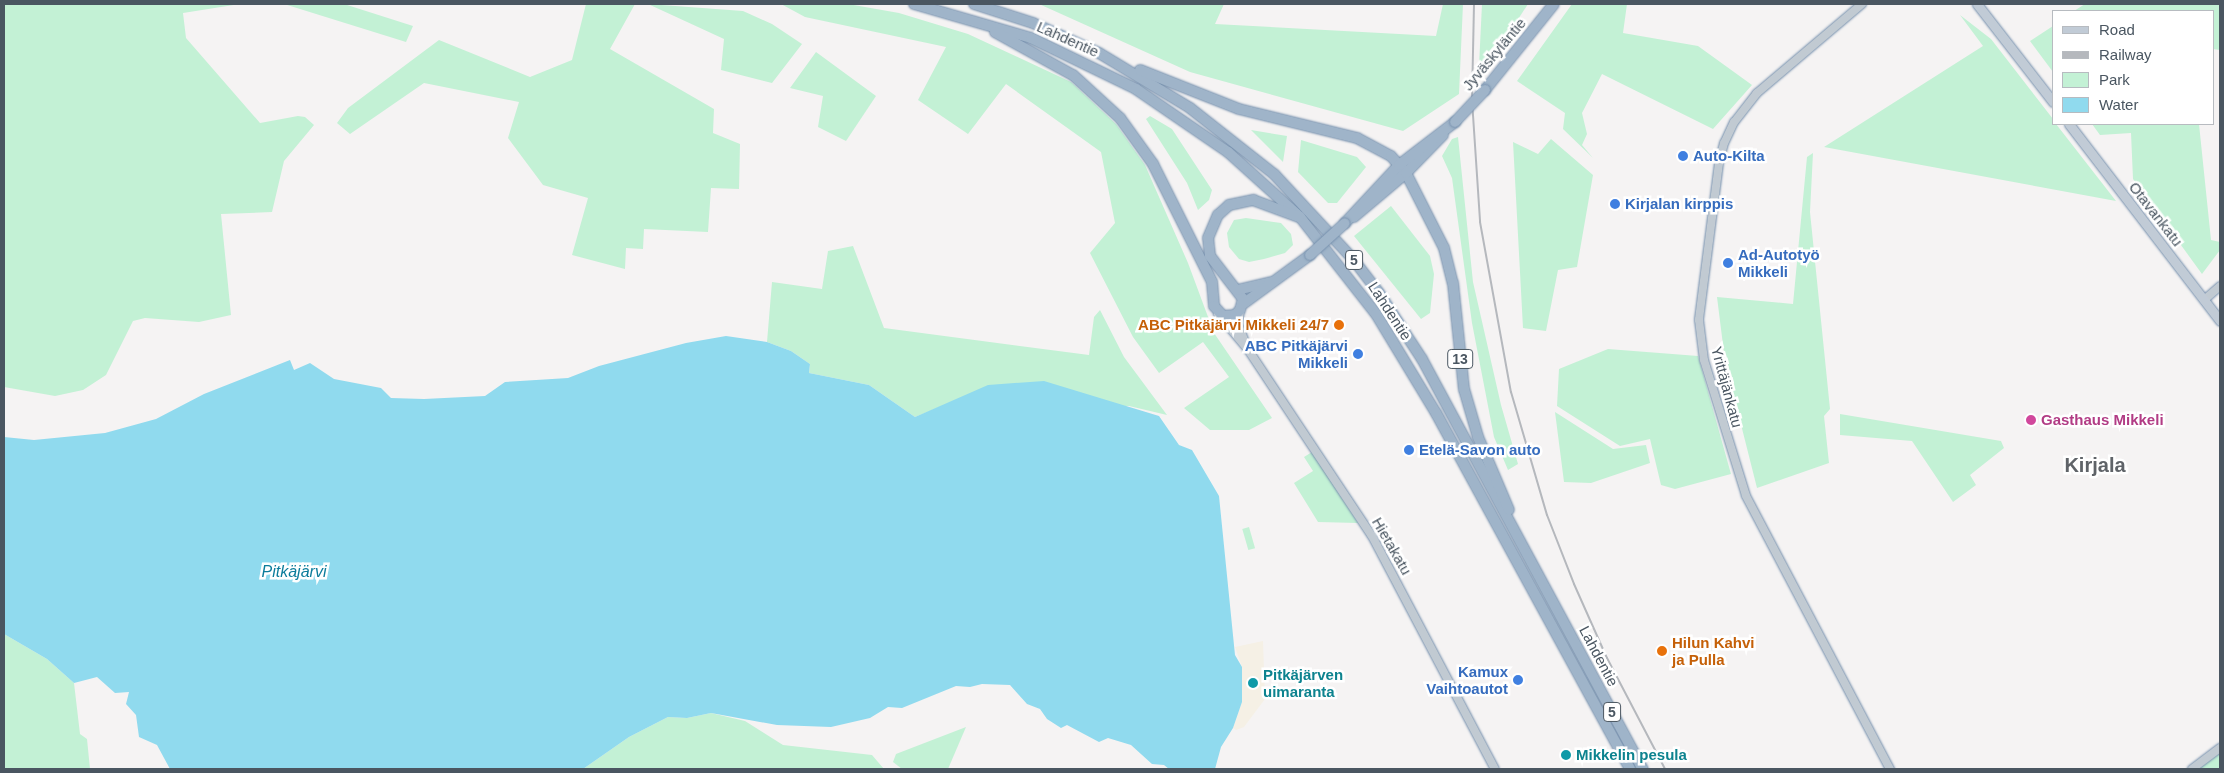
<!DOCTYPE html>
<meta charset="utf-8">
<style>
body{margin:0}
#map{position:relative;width:2224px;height:773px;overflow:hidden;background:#f5f3f3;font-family:Helvetica,sans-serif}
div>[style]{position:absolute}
.green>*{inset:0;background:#c3f1d5;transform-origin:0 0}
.sand>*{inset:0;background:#f5f0e5}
.water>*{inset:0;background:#90daee}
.roads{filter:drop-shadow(0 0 1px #7690ad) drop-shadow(0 0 1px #7690ad)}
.tertiary>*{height:8px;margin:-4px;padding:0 4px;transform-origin:4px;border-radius:4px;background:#c1cad2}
.secondary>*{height:9px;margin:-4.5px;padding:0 4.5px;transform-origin:4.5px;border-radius:4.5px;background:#c1cbd6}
.trunk>*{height:10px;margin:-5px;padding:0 5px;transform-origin:5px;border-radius:5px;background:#9fb4c9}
.rail>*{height:2px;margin:-1px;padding:0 1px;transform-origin:1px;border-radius:1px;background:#b5b8bd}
.bridges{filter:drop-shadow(0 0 1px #7690ad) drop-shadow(0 0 1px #7690ad)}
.trunk-bridge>*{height:10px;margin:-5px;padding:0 5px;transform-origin:5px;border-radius:5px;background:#9fb4c9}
.dots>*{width:14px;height:14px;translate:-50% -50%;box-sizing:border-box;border:2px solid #fff;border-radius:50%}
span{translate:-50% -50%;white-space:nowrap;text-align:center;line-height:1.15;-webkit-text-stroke:5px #fff;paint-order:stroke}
.shield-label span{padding:1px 4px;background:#fff;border:1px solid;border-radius:4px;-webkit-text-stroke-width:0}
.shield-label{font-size:14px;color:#4a5661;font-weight:700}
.street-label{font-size:15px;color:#4a5661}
.shop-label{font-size:15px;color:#366cbe;font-weight:700}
.left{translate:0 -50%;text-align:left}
.right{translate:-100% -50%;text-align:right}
.food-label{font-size:15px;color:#c56008;font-weight:700}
.hotel-label{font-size:15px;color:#b23c85;font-weight:700}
.culture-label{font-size:15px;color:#0d838f;font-weight:700}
.water-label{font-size:16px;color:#0c7c9b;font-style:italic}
.district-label{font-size:20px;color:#5f6368;font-weight:700}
.frame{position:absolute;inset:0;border:5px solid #4a5661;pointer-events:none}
.legend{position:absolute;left:2052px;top:10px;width:162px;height:115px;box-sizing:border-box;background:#fff;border:1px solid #b7bbc0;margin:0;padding:6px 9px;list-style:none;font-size:15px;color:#4a5661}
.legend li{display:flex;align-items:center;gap:10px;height:25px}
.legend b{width:25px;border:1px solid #b7bbc0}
</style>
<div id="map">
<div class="green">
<i style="clip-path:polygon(4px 4px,240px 4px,183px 13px,186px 38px,260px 123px,298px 116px,305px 117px,314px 125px,284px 161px,272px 212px,221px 214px,231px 315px,199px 322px,145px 318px,133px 321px,106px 375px,83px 390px,55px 396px,4px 387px)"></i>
<i style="clip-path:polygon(284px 4px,344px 4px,413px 26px,406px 42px)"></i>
<i style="clip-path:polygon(586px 4px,635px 4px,610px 49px,714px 109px,713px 133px,740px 144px,739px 189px,711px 188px,708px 232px,644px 229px,643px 249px,626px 248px,625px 269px,572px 255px,588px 198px,543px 185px,508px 138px,519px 102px,424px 83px,350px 134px,337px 123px,348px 108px,439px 40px,530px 77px,572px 60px)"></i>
<i style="clip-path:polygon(648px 4px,743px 11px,772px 24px,802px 44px,772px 83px,721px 70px,724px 39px)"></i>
<i style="clip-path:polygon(781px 4px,848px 4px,899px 13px,968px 34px,1071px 82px,1116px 124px,1145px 165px,1188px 263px,1214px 333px,1272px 418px,1249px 430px,1210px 430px,1184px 408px,1229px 377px,1203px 342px,1159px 373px,1133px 337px,1090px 253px,1115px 223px,1101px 152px,1006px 84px,968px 134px,918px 100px,946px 47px,805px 17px)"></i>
<i style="clip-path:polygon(1039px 4px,1224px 4px,1215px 24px,1436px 36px,1443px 4px,1463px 4px,1459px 94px,1403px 131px,1190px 72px)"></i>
<i style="clip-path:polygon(1482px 4px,1528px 4px,1485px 70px,1479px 66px)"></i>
<i style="clip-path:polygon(1572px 4px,1627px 4px,1623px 33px,1698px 46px,1752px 85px,1713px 129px,1602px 74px,1582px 113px,1587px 134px,1582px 145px,1593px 158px,1563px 129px,1565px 113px,1517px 81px)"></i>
<i style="clip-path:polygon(2085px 4px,2220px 4px,2220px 50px,2213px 49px,2213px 11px,2074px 11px)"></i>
<i style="clip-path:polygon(1960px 15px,1991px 39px,2053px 119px,2053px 124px,2056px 124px,2116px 201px,1824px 147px,1983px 46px)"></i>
<i style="clip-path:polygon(2053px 26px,2053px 72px,2030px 41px)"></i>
<i style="clip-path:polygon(816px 52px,876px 96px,846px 141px,818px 127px,823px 96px,790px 88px)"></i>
<i style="clip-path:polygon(1150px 116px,1172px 129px,1212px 190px,1209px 200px,1198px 210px,1187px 183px,1146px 119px)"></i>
<i style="clip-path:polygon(2092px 124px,2199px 124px,2211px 240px,2220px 242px,2220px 250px,2202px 274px,2133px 179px,2131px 133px,2100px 135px)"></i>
<i style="clip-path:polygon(1251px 130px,1287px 136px,1283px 162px)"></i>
<i style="clip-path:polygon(1458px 137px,1473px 282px,1501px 405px,1518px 464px,1508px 470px,1494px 437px,1472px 323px,1452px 178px,1442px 156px,1452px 139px)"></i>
<i style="clip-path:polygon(1551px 139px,1593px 175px,1577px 267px,1558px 270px,1546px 331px,1523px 328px,1513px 142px,1538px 154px)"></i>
<i style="clip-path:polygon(1301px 140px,1357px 157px,1366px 167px,1337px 203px,1328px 203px,1298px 172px)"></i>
<i style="clip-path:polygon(1813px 153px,1810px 212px,1830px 409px,1824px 416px,1829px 463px,1757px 488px,1725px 361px,1717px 297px,1793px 304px,1807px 157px)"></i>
<i style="clip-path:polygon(1391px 206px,1430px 256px,1434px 274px,1430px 313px,1421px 319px,1354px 236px)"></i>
<i style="clip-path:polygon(1246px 218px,1281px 223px,1291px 234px,1293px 245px,1285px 253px,1264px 259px,1249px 262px,1239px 259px,1229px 247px,1227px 233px,1234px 220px)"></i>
<i style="clip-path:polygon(853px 246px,884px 328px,1089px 355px,1094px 317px,1100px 310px,1124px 357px,1167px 415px,1129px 406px,942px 406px,915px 417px,869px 385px,809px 373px,810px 364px,791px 351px,767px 342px,772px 282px,822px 289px,828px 251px)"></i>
<i style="clip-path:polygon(1608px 349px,1698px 356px,1731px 474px,1675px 489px,1661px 485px,1650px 439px,1620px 446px,1557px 406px,1559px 369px)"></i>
<i style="clip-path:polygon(1555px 412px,1613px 449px,1646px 445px,1650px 463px,1591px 483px,1564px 482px)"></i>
<i style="clip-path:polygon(1840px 414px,2001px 441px,2004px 448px,1970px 475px,1976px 485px,1953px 502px,1912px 441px,1840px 435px)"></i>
<i style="clip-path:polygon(1312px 452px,1358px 523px,1318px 522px,1294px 483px,1313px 471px,1304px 457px)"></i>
<i style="left:1249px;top:527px;width:22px;height:7px;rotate:74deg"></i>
<i style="clip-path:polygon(4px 634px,47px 659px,74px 683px,80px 734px,87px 739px,90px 769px,4px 769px)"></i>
<i style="clip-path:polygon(711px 713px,745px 721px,783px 745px,872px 755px,884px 769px,583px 769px,629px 737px,668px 717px,687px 718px)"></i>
<i style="clip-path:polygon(966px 727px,948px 769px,902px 769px,893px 762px,896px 754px)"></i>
<i style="clip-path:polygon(2220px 753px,2220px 769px,2199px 769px)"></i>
</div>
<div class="sand">
<i style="clip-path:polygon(1263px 641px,1265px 699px,1244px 727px,1236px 730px,1233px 728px,1242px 702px,1242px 667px,1235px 647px)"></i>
</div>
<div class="water">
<i style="clip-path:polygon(726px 336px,767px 342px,791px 351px,810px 364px,809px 373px,869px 385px,915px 417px,988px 385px,1044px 381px,1159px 416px,1179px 445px,1192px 450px,1219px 496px,1235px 655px,1242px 667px,1242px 702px,1233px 728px,1221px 747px,1215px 769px,1169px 769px,1164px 765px,1152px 764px,1131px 745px,1108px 738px,1099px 742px,1067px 725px,1061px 728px,1047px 719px,1040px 709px,1027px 704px,1010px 685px,982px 684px,970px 687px,956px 686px,902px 708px,888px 707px,870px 718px,831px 727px,777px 725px,711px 713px,687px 718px,668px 717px,629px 737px,583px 769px,170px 769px,157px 745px,139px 737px,136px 715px,126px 704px,129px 692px,115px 693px,97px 677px,74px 683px,47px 659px,4px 634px,4px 437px,34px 440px,105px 433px,156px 419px,204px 394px,290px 360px,294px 370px,310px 363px,334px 379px,381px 388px,391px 398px,424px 399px,485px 396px,505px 382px,568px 378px,599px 366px,686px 343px)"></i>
</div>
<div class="roads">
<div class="tertiary">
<i style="left:1862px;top:4px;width:138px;rotate:139.7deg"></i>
<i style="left:1757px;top:93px;width:37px;rotate:128deg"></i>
<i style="left:1734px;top:122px;width:23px;rotate:115deg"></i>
<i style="left:1724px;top:143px;width:21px;rotate:104deg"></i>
<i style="left:1719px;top:163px;width:158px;rotate:97.3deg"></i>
<i style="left:1699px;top:320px;width:40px;rotate:82.9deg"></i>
<i style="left:1704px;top:360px;width:142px;rotate:72.8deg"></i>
<i style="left:1746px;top:496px;width:309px;rotate:62.2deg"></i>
<i style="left:2204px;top:300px;width:21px;rotate:-41deg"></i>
<i style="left:1240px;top:311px;width:13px;rotate:99deg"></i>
<i style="left:1238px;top:324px;width:26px;rotate:69deg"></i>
<i style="left:1247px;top:348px;width:226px;rotate:56.4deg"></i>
<i style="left:1372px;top:536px;width:263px;rotate:62.2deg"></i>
<i style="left:1218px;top:314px;width:43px;rotate:49.7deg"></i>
<i style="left:2192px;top:769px;width:35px;rotate:-37deg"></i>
</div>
<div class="secondary">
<i style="left:1977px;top:4px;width:124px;rotate:52.2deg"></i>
<i style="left:2069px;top:124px;width:248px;rotate:52.5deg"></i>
</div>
<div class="trunk">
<i style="left:914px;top:4px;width:122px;rotate:16.2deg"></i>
<i style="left:1031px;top:38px;width:117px;rotate:25.9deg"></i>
<i style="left:1136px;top:89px;width:112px;rotate:34.4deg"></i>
<i style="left:1228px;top:152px;width:97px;rotate:42.1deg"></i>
<i style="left:1300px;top:217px;width:123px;rotate:51.9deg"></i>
<i style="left:1376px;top:314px;width:116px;rotate:58.8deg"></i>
<i style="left:1436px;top:413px;width:405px;rotate:61.4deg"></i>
<i style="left:974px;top:4px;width:62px;rotate:17.9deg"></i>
<i style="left:1033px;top:23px;width:72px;rotate:24.4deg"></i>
<i style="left:1099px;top:53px;width:106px;rotate:31.1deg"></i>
<i style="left:1190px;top:108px;width:107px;rotate:38.2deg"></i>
<i style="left:1274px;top:174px;width:116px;rotate:47.1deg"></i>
<i style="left:1353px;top:259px;width:43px;rotate:52.6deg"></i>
<i style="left:1379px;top:293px;width:79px;rotate:56.9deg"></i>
<i style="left:1422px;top:359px;width:466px;rotate:61.7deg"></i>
<i style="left:995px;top:32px;width:89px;rotate:28.9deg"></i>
<i style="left:1073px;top:75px;width:64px;rotate:42.5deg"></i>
<i style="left:1120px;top:118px;width:57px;rotate:54.3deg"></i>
<i style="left:1153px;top:164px;width:132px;rotate:63.4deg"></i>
<i style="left:1212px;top:282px;width:24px;rotate:85deg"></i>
<i style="left:1214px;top:306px;width:13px;rotate:48deg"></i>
<i style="left:1223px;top:316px;width:12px;rotate:-5deg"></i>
<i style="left:1235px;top:315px;width:7px;rotate:-45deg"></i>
<i style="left:1240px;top:310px;width:11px;rotate:-75deg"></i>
<i style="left:1243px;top:299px;width:54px;rotate:-127.5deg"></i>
<i style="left:1210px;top:256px;width:18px;rotate:-96deg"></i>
<i style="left:1208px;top:238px;width:25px;rotate:-67deg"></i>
<i style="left:1218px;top:215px;width:15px;rotate:-42deg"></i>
<i style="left:1229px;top:205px;width:25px;rotate:-12deg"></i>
<i style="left:1253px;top:200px;width:49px;rotate:20.3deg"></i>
<i style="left:1140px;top:70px;width:106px;rotate:21.5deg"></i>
<i style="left:1239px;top:109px;width:122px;rotate:13.8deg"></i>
<i style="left:1357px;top:138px;width:38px;rotate:28deg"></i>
<i style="left:1391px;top:156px;width:23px;rotate:49deg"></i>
<i style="left:1406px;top:173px;width:84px;rotate:63.1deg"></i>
<i style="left:1444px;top:248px;width:36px;rotate:76deg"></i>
<i style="left:1453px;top:283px;width:107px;rotate:84.1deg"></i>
<i style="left:1464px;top:389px;width:50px;rotate:73.7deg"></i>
<i style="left:1478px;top:437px;width:79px;rotate:67deg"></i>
<i style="left:1485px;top:90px;width:110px;rotate:-51.3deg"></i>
<i style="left:1354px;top:217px;width:68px;rotate:-40.2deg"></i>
<i style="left:1406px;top:173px;width:53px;rotate:-45.8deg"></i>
<i style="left:1345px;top:223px;width:79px;rotate:-47deg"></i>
<i style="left:1399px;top:165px;width:71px;rotate:-37.5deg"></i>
<i style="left:1237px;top:290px;width:36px;rotate:-13deg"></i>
<i style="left:1243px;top:304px;width:83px;rotate:-36.2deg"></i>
</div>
</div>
<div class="rail">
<i style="left:1474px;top:4px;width:96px;rotate:91.2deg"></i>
<i style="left:1472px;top:100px;width:122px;rotate:86.2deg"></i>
<i style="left:1480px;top:222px;width:173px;rotate:79.7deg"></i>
<i style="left:1511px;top:392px;width:128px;rotate:73.7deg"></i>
<i style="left:1547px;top:515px;width:74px;rotate:68.6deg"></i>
<i style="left:1574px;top:584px;width:81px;rotate:66deg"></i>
<i style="left:1607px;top:658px;width:125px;rotate:62.4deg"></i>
</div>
<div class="bridges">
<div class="trunk-bridge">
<i style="left:1455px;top:122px;width:44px;rotate:-46.8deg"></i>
<i style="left:1310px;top:255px;width:47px;rotate:-42.4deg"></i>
</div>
</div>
<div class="dots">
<i style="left:1683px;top:156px;background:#3f7fe0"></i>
<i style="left:1615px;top:204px;background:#3f7fe0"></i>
<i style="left:1728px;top:263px;background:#3f7fe0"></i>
<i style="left:1339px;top:325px;background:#e8710a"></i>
<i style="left:1358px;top:354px;background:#3f7fe0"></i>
<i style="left:2031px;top:420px;background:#d1479c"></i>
<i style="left:1409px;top:450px;background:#3f7fe0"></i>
<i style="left:1662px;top:651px;background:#e8710a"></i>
<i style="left:1518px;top:680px;background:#3f7fe0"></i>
<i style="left:1253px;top:683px;background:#0f9aa8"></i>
<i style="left:1566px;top:755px;background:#0f9aa8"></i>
</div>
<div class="shield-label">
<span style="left:1354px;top:260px">5</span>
<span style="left:1460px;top:359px">13</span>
<span style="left:1612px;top:712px">5</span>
</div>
<div class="street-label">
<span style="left:1068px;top:39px;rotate:24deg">Lahdentie</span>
<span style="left:1494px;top:54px;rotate:-50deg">Jyväskyläntie</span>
<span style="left:2156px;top:214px;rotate:52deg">Otavankatu</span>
<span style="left:1390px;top:311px;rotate:57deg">Lahdentie</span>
<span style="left:1727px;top:387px;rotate:75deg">Yrittäjänkatu</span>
<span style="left:1392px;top:546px;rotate:60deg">Hietakatu</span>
<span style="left:1599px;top:656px;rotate:62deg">Lahdentie</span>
</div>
<div class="shop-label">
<span class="left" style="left:1693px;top:156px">Auto-Kilta</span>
<span class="left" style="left:1625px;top:204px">Kirjalan kirppis</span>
<span class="left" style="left:1738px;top:263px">Ad-Autotyö<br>Mikkeli</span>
<span class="right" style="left:1348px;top:354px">ABC Pitkäjärvi<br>Mikkeli</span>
<span class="left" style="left:1419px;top:450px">Etelä-Savon auto</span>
<span class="right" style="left:1508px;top:680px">Kamux<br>Vaihtoautot</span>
</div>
<div class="food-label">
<span class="right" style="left:1329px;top:325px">ABC Pitkäjärvi Mikkeli 24/7</span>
<span class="left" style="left:1672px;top:651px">Hilun Kahvi<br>ja Pulla</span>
</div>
<div class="hotel-label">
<span class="left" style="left:2041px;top:420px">Gasthaus Mikkeli</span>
</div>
<div class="culture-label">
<span class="left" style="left:1263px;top:683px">Pitkäjärven<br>uimaranta</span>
<span class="left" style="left:1576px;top:755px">Mikkelin pesula</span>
</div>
<div class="water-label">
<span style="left:294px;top:572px">Pitkäjärvi</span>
</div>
<div class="district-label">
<span style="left:2095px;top:465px">Kirjala</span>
</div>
<div class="frame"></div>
<ul class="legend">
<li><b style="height:6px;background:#c1cbd6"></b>Road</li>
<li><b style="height:6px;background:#b5b8bd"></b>Railway</li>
<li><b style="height:14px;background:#c3f1d5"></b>Park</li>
<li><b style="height:14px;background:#90daee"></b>Water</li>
</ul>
</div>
